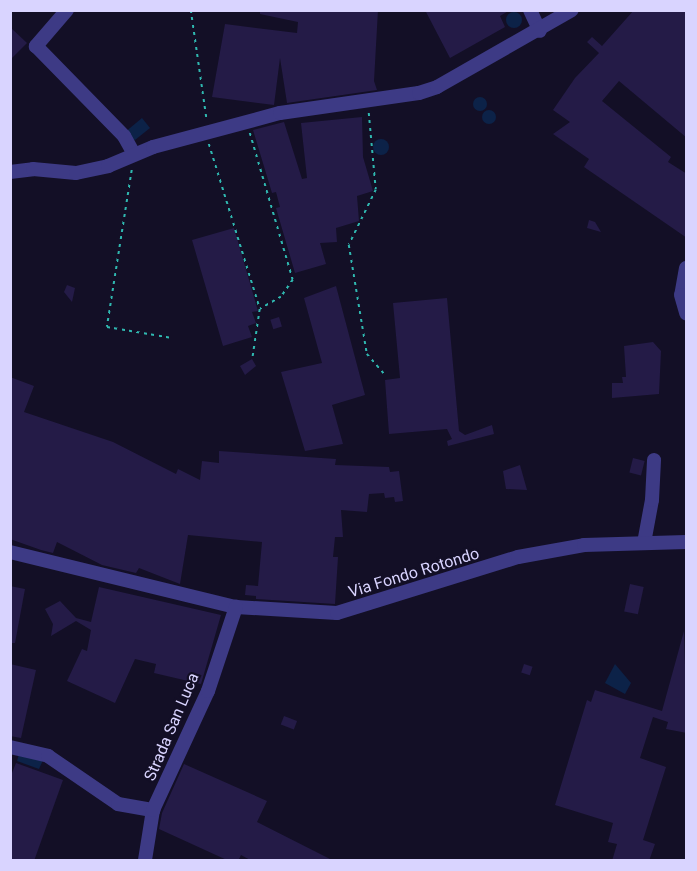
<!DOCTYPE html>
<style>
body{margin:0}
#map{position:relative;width:697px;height:871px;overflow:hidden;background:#130f26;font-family:Roboto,sans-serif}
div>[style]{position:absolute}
.water>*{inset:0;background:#0c2248}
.round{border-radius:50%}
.building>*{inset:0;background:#241b47;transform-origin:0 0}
.path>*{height:1.5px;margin-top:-0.75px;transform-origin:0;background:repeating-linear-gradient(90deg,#2fb8b0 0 3px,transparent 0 7.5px)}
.minor>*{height:14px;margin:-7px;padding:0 7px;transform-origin:7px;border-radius:7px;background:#3d3a85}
span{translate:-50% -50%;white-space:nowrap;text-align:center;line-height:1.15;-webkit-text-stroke:4.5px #130f26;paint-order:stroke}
.street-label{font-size:16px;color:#d9d4ff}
.frame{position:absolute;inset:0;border:12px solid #d9d4ff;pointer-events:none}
</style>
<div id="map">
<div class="water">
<i class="round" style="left:506px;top:12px;width:16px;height:16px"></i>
<i class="round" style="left:473px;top:97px;width:14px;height:14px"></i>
<i class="round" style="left:482px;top:110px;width:14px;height:14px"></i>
<i style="clip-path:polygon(142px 118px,150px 128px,135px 140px,127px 137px,124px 133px)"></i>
<i class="round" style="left:373px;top:139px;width:16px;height:16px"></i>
<i style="clip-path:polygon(615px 664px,631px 683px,625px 694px,605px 683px)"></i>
<i style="clip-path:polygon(19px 754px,43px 760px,39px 769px,17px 761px)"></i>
</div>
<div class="building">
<i style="clip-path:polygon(260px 10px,378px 10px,374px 81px,377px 90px,287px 103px,280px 58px,274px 105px,212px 97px,225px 24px,297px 33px,298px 22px,260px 14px)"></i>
<i style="clip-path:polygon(425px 10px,510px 10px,500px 16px,505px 27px,450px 58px)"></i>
<i style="clip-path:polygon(634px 10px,687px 10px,687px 138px,619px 81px,602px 101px,671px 157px,668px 162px,687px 174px,687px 238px,584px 167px,589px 159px,553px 134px,570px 122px,553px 110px,575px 78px,599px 53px,587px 42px,592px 37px,602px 46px)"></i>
<i style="clip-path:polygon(10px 27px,27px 43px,10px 60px)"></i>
<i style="clip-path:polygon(362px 117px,363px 157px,373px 191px,357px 196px,359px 221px,336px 228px,337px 242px,320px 243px,326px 264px,295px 273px,276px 208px,280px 207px,276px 192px,272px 193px,253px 130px,284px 122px,302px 179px,307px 178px,301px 123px)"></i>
<i style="clip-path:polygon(589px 220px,595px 222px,601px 232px,587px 228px)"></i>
<i style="clip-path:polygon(234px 228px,258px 311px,252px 312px,256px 323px,248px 326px,252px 337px,223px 346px,192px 240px)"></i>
<i style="clip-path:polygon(67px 285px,75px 288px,72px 302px,64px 292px)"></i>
<i style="clip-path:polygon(336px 286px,365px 395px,332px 405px,343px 444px,305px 451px,281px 372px,322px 363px,304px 298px)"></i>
<i style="clip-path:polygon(447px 298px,459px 431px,465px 435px,492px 425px,494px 434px,448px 446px,447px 441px,452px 439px,447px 429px,389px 434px,385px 380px,400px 378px,393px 303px)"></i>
<i style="left:279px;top:317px;width:10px;height:9px;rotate:73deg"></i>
<i style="clip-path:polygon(653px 342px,661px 351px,659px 394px,612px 398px,612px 383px,623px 383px,622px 377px,626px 377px,624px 346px)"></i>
<i style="clip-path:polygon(252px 359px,256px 366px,245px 375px,240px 366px)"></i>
<i style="clip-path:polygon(10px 377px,34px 386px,24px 412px,113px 442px,176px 474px,178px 469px,200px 480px,202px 461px,219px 463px,219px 451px,336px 459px,335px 465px,389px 467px,390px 472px,399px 471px,403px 501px,395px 502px,394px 497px,385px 498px,384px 493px,369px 494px,367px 512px,341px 510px,343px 537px,335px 537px,333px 557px,338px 557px,335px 604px,256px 599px,256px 596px,245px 595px,246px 585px,258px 586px,262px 542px,188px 535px,180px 584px,139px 568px,136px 573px,102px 565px,57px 542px,53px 553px,41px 550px,10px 539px)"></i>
<i style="left:633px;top:458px;width:12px;height:15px;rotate:14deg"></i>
<i style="clip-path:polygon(520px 465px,527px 490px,506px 489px,503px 471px)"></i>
<i style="left:630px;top:584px;width:14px;height:28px;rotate:12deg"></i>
<i style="clip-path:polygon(10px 586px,25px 589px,15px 643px,10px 643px)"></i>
<i style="clip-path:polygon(99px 587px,221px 615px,201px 684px,154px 673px,156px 664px,135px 659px,115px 703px,67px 681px,82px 649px,87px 651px,91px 630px,76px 621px,51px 636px,53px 624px,45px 609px,60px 601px,76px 618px,91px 622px)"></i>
<i style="clip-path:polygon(684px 631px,687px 733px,666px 729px,668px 722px,653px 717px,640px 758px,666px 767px,643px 840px,655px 844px,649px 861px,612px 861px,617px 844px,608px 842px,613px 823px,555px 805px,587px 700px,591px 702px,595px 690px,662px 711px)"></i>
<i style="clip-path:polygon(10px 664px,36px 670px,21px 738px,10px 736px)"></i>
<i style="left:524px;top:664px;width:9px;height:9px;rotate:18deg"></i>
<i style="left:284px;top:716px;width:14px;height:9px;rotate:21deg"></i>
<i style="clip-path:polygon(16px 763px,63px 780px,34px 861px,10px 861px,10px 778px)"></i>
<i style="clip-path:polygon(184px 764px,267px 801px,257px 822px,334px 861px,252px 861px,241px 855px,238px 861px,229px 861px,159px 829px,162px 813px)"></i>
</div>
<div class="path">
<i style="left:191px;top:10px;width:112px;rotate:81.8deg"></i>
<i style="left:369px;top:113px;width:77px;rotate:84.8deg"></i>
<i style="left:376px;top:190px;width:61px;rotate:116.1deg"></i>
<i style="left:349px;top:245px;width:110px;rotate:80.6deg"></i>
<i style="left:367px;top:354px;width:28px;rotate:49deg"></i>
<i style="left:250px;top:133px;width:153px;rotate:73.7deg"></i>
<i style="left:293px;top:280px;width:21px;rotate:125deg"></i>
<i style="left:281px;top:297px;width:24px;rotate:150deg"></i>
<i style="left:209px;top:144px;width:173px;rotate:72.8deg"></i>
<i style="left:260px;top:309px;width:48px;rotate:98.5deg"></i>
<i style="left:132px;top:170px;width:159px;rotate:99deg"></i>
<i style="left:107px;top:327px;width:66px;rotate:9.6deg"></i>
</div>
<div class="minor">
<i style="left:67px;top:10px;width:48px;rotate:130.7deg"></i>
<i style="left:36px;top:46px;width:126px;rotate:45.6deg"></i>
<i style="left:124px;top:136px;width:21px;rotate:61deg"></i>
<i style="left:530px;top:10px;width:23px;rotate:65deg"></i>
<i style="left:10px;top:172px;width:23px;rotate:-7deg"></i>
<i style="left:33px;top:169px;width:43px;rotate:5.3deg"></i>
<i style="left:76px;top:173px;width:33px;rotate:-12deg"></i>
<i style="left:108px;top:166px;width:49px;rotate:-22.9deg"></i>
<i style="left:153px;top:147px;width:131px;rotate:-15deg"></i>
<i style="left:280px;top:113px;width:140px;rotate:-8.2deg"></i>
<i style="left:419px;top:93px;width:19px;rotate:-18deg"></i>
<i style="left:437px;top:87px;width:155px;rotate:-29.7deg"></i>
<i style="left:686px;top:268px;width:27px;rotate:100deg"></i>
<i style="left:681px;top:295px;width:19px;rotate:74deg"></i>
<i style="left:644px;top:543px;width:44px;rotate:-79.5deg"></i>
<i style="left:652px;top:500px;width:40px;rotate:-87.1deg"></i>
<i style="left:10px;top:552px;width:233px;rotate:13.7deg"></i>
<i style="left:236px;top:607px;width:101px;rotate:3.4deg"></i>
<i style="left:337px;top:613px;width:189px;rotate:-17.2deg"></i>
<i style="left:518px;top:557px;width:67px;rotate:-10.3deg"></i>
<i style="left:584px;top:545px;width:102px;rotate:-1.7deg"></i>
<i style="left:10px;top:747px;width:39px;rotate:13deg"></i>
<i style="left:48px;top:756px;width:85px;rotate:34.4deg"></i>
<i style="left:118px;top:804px;width:36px;rotate:10deg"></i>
<i style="left:145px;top:860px;width:51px;rotate:-80.9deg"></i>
<i style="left:153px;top:810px;width:131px;rotate:-65.2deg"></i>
<i style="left:208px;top:691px;width:89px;rotate:-71.6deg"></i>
</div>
<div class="street-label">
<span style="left:414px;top:573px;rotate:-17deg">Via Fondo Rotondo</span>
<span style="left:172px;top:727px;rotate:-67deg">Strada San Luca</span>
</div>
<div class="frame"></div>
</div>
